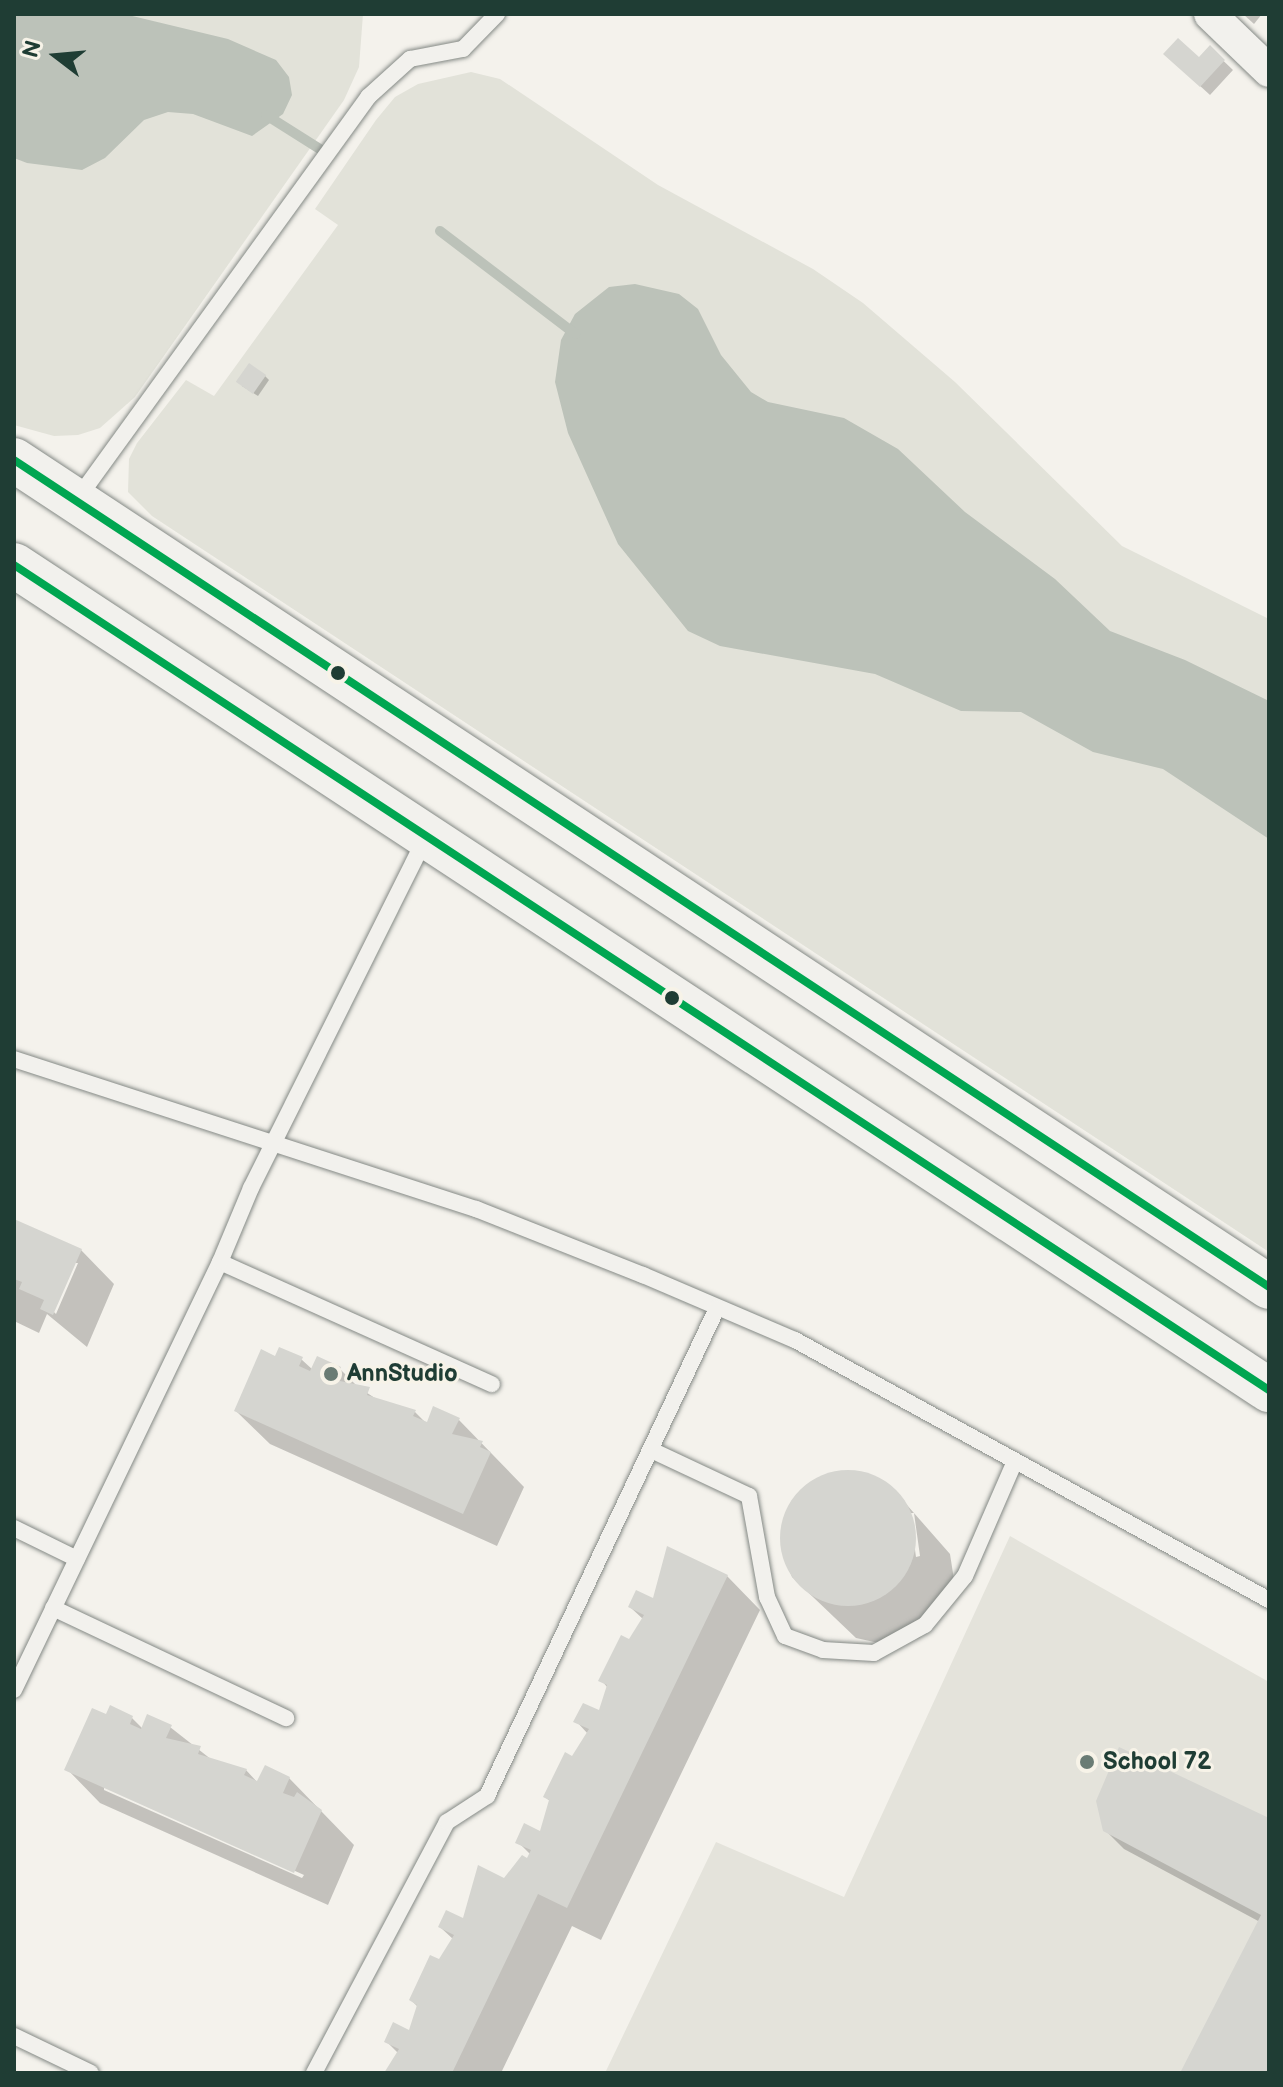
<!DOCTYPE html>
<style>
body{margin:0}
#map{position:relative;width:1283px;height:2087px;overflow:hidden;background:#f4f2ec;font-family:"Balsamiq Sans",sans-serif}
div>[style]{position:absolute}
.built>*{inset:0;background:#e4e3db}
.green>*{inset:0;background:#e2e2d9}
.water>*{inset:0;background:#bcc2b9}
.shadow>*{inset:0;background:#0003}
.stream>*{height:10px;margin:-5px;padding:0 5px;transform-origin:5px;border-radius:5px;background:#bcc2b9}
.building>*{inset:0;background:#d5d5d0;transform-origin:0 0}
.round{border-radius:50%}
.roads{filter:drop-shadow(0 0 2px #848985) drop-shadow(0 0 2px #848985)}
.service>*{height:16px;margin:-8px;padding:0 8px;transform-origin:8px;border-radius:8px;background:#f2f1ed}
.minor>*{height:32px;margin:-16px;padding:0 16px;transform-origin:16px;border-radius:16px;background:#f2f1ed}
.primary>*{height:44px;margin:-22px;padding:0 22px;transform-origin:22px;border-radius:22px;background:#f2f1ed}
.bus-1>*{height:8px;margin:-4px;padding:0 4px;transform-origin:4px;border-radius:4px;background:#00a651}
.dots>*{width:22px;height:22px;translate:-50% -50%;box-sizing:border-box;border:4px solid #f7f3e8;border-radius:50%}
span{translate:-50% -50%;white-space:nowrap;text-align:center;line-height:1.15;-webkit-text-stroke:6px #f7f3e8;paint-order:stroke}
.poi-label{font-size:24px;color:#1f3d34;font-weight:700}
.left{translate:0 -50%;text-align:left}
.frame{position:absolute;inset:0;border:16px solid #1f3d34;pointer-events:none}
.north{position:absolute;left:16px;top:16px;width:80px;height:80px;-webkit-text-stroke:6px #f7f3e8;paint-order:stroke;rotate:286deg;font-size:22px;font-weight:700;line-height:32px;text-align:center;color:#1f3d34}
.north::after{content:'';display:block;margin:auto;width:28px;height:36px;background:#1f3d34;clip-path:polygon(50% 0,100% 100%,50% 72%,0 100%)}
</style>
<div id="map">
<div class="built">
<i style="clip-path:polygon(1010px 1536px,1269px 1682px,1269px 2073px,605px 2073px,716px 1842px,844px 1897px)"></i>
</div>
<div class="green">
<i style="clip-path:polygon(14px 14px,363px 14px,359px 67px,344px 100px,135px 397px,100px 428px,78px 435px,54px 436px,14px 425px)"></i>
<i style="clip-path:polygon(471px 72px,500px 79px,658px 185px,813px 269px,863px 303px,955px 382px,1122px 546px,1269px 619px,1269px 1252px,152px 516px,128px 492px,129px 459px,137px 443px,186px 380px,214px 396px,338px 225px,315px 209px,376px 120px,395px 97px,418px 84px)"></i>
</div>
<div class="water">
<i style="clip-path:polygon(14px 14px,124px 14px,228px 39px,276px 60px,289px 77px,292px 95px,283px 114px,252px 136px,193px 114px,168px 112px,144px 120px,105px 158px,82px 170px,27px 163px,14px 158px)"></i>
<i style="clip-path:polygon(635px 284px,679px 294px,698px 309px,721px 355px,751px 392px,768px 402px,844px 418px,898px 449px,965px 512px,1055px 579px,1110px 631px,1185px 660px,1269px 701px,1269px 839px,1163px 769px,1093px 752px,1021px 712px,961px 711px,875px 674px,720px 646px,688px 631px,618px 544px,568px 433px,555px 382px,561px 340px,575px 314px,609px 287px)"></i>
</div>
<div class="shadow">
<i style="clip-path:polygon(1243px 14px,1262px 14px,1254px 24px)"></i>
<i style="clip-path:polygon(1210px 48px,1233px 70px,1210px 95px,1175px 63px,1199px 60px)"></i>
<i style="clip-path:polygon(265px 376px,269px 380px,258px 396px,242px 386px)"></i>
<i style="clip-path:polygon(evenodd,14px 1221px,81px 1250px,114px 1284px,87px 1347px,47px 1314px,39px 1333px,14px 1321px,14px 1221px,74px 1263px,78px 1263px,56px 1314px,53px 1311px,74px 1263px)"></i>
<i style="clip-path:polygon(276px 1358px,301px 1359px,313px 1370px,339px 1368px,358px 1387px,381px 1402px,415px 1412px,428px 1425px,459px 1420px,524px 1487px,497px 1546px,270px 1444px,236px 1411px)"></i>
<i style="clip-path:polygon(evenodd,832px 1473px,864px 1473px,892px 1488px,950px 1554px,955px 1586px,943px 1616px,919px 1638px,888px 1645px,856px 1638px,792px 1577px,781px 1547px,785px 1515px,803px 1488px,832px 1473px,910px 1513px,914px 1513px,920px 1556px,916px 1557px,910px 1513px)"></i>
<i style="clip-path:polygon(727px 1576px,760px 1610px,601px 1940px,572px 1926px,501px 2073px,387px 2073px,399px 2054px,386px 2041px,410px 2033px,418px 2007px,411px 2000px,454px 1940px,440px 1927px,464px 1921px,528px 1861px,531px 1855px,518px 1842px,541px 1834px,551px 1802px,545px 1797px,588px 1734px,576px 1721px,600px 1713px,608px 1688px,601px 1680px,644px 1620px,630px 1607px)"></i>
<i style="clip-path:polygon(evenodd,107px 1717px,132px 1718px,143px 1729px,170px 1727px,212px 1760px,246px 1770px,258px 1783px,289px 1778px,354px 1845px,328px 1905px,100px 1803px,67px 1769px,107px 1717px,104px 1785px,304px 1875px,302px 1878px,104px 1790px,104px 1785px)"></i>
<i style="clip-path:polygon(1269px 1820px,1269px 2073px,1182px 2073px,1260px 1922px,1124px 1849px,1105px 1830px)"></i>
</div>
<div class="stream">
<i style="left:266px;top:115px;width:67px;rotate:32.3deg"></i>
<i style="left:440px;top:231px;width:170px;rotate:37.3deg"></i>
</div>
<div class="building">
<i style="clip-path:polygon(1178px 38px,1199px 57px,1210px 45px,1225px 60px,1200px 87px,1163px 54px)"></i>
<i style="left:249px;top:363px;width:21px;height:23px;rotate:35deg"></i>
<i style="clip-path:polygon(14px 1219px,82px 1249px,53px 1315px,40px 1309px,44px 1300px,19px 1289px,22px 1282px,14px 1279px)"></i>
<i style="clip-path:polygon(279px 1347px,303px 1357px,299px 1366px,310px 1371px,317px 1356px,341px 1367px,335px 1380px,370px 1387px,367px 1395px,416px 1410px,413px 1416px,427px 1422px,433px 1406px,460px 1418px,452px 1434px,483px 1441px,480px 1447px,491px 1452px,463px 1514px,234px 1411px,261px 1349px,275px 1356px)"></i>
<i class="round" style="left:780px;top:1470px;width:136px;height:136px"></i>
<i style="clip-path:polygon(667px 1546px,728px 1575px,567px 1908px,538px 1894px,452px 2073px,384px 2073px,399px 2049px,384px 2042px,393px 2022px,409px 2030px,417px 2005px,409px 2000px,430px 1955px,439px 1959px,454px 1935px,438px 1927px,446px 1910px,463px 1918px,478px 1865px,504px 1878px,522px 1855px,527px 1858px,531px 1850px,515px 1843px,524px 1823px,540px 1831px,549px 1800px,543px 1797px,565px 1752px,572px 1756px,589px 1729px,573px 1722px,583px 1703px,599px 1710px,607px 1685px,598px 1681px,621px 1635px,629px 1639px,644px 1615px,628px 1607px,636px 1590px,653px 1598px)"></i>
<i style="clip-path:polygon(110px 1705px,133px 1716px,130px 1724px,141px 1729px,147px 1714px,172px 1725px,166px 1738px,201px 1746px,198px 1754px,247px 1769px,244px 1775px,257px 1781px,265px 1765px,290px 1777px,283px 1793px,294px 1797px,297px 1792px,322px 1810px,294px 1873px,64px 1770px,92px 1708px,106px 1714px)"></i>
<i style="clip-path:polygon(1119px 1747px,1269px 1818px,1269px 2073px,1180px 2073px,1261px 1915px,1103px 1831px,1096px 1801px)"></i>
</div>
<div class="roads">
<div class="service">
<i style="left:78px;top:498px;width:495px;rotate:-54.1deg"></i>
<i style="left:368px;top:97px;width:57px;rotate:-42.1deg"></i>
<i style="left:410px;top:59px;width:54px;rotate:-10.7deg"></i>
<i style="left:463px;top:49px;width:49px;rotate:-45.8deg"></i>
<i style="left:14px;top:1059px;width:486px;rotate:18deg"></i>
<i style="left:476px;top:1209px;width:180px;rotate:21.6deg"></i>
<i style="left:643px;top:1275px;width:165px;rotate:23.2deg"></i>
<i style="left:795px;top:1340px;width:541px;rotate:28.75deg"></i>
<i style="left:220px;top:1262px;width:298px;rotate:24.2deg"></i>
<i style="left:651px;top:1450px;width:108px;rotate:25.1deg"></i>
<i style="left:749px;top:1496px;width:103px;rotate:79.9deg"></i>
<i style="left:767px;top:1597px;width:43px;rotate:65.2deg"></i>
<i style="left:785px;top:1636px;width:40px;rotate:20.2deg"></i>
<i style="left:823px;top:1650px;width:51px;rotate:3.4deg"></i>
<i style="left:874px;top:1653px;width:58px;rotate:-28.8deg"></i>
<i style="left:925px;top:1625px;width:63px;rotate:-50.8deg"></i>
<i style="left:965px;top:1576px;width:125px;rotate:-66.5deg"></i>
<i style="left:14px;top:1528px;width:70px;rotate:26.2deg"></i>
<i style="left:53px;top:1608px;width:258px;rotate:25.3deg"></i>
<i style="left:14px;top:1690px;width:475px;rotate:-64.3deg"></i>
<i style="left:220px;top:1262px;width:80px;rotate:-67.3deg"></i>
<i style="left:251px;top:1188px;width:390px;rotate:-63.5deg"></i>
<i style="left:14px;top:2036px;width:85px;rotate:25.7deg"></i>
<i style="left:314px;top:2073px;width:284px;rotate:-62.1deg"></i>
<i style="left:447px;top:1822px;width:48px;rotate:-33deg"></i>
<i style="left:487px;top:1796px;width:539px;rotate:-64.76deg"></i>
</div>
<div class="minor">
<i style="left:1210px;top:14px;width:82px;rotate:44deg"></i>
</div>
<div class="primary">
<i style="left:14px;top:460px;width:1503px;rotate:33.38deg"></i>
<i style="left:14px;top:565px;width:1502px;rotate:33.32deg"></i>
</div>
</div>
<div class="bus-1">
<i style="left:14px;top:460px;width:1503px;rotate:33.38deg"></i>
<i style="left:14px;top:565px;width:1502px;rotate:33.32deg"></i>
</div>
<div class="dots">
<i style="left:338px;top:673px;background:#1f3d34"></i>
<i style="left:672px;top:998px;background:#1f3d34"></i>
<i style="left:331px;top:1374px;background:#6a7c74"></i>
<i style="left:1087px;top:1762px;background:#6a7c74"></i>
</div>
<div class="poi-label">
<span class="left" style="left:347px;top:1374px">AnnStudio</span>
<span class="left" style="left:1103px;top:1762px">School 72</span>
</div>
<div class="frame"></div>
<div class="north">N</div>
</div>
